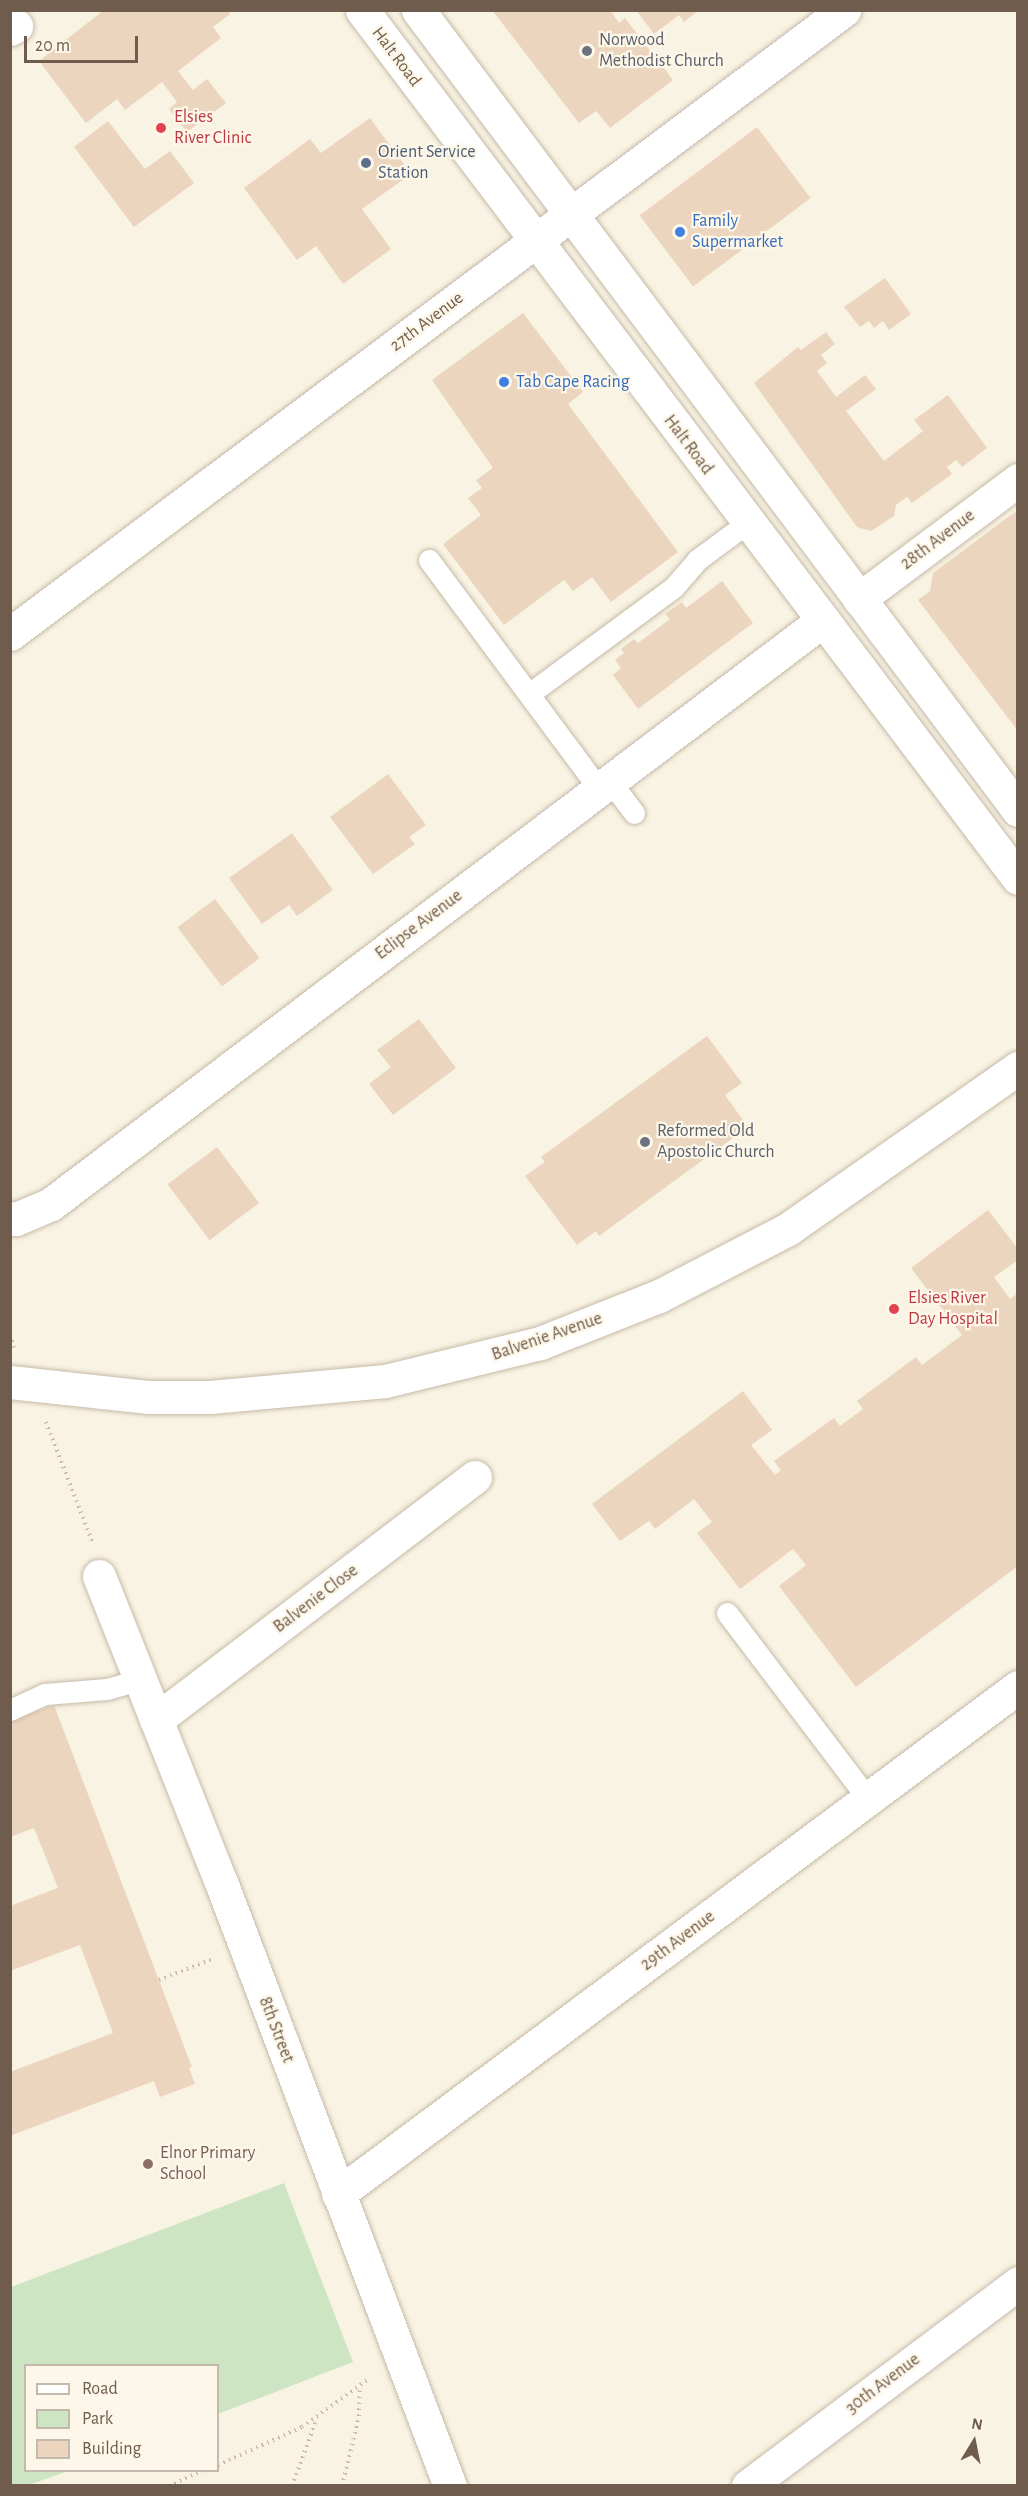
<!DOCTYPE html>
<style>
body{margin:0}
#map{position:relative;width:1028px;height:2496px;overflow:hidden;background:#f9f3e3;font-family:"Alegreya Sans",sans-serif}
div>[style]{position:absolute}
.green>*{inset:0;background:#cee5c4}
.building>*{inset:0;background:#ecd5be;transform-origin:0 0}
.path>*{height:4px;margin-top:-2px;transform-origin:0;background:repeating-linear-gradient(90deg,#d0b9a1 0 1.5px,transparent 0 6px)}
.roads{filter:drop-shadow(0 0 2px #c7baa9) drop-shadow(0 0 2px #c7baa9)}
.service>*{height:21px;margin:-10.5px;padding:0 10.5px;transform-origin:10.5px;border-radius:10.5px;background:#fff}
.minor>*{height:33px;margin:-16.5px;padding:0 16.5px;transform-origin:16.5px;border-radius:16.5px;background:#fff}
.tertiary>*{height:33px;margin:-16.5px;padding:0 16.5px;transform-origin:16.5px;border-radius:16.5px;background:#fff}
.dots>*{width:16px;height:16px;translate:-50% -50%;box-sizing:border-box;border:3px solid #fdf7e9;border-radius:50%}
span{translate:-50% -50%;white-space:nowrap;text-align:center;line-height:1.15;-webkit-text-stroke:4.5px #fdf7e9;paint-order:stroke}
.worship-label{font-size:18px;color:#5b616d}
.left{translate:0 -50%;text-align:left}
.street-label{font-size:18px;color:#6f5c4c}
.health-label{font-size:18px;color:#be3a42}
.service-label{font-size:18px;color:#4e5e75}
.shop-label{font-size:18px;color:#366cbe}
.education-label{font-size:18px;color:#785e54}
.frame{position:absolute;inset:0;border:12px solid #6f5c4c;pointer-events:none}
.legend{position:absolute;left:24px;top:2364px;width:195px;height:108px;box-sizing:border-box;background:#fdf7e9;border:2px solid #c4b9aa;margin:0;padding:8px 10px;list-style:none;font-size:18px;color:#6f5c4c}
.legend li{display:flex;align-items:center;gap:12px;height:30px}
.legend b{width:30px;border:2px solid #c4b9aa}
.north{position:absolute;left:944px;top:2412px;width:60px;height:60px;-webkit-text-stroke:4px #fdf7e9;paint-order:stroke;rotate:10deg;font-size:16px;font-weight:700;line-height:24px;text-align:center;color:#6f5c4c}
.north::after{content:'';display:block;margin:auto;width:21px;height:27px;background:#6f5c4c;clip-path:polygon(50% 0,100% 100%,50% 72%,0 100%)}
.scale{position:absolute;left:24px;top:36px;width:114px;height:27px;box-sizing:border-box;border:3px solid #6f5c4c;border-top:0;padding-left:8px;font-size:18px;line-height:21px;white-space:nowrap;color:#6f5c4c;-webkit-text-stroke:4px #fdf7e9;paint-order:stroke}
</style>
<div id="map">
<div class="green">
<i style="clip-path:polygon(284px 2183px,353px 2362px,218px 2414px,218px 2366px,26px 2366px,26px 2470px,68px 2471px,29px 2485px,11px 2485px,11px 2287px)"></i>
</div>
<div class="building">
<i style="clip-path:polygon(104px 10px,227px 10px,230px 14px,213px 27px,221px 38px,178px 71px,193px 90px,207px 79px,226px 103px,187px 132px,169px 109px,177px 102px,162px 82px,125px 110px,117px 99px,86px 123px,39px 61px)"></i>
<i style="clip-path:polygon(492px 10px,610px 10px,619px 23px,625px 18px,673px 80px,610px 128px,596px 111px,579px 123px)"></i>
<i style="clip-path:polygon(636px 10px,699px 10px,684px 22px,679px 15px,654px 34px)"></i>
<i style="clip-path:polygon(370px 118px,411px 174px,362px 209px,391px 249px,343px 284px,316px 246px,297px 260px,244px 188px,310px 139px,321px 153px)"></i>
<i style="clip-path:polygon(108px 121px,145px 169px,170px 151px,194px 183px,134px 227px,74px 147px)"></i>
<i style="left:757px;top:127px;width:89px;height:147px;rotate:53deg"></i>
<i style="clip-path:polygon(885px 278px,911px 314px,889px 330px,883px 321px,874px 328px,869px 321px,860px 327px,844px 307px)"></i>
<i style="clip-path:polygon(523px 313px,583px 392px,568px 404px,678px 552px,611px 602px,592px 577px,573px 591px,564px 580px,504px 625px,443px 544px,481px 515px,468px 498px,482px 488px,476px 480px,493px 468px,432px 380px)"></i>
<i style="clip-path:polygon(826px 332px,835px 344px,821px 355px,827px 363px,817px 371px,836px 397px,865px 375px,876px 389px,846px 411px,884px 461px,923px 431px,914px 420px,948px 395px,987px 448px,962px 467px,956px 460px,947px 467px,952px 474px,912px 503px,907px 497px,896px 505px,894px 516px,871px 531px,857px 527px,754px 383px,798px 347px,801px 350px)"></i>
<i style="clip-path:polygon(1015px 512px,1018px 516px,1018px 731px,918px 600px,930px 591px,933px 573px)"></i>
<i style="clip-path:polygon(722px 581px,753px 623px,638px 709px,613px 675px,621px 668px,615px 660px,624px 653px,621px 649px,634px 639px,638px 643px,670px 619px,665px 614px,682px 602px,686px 608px)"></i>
<i style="clip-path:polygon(388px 774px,426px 825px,409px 837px,415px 844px,373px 874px,330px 817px)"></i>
<i style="clip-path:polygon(292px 833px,333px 890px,297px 916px,289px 905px,262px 924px,229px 878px)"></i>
<i style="left:215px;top:899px;width:74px;height:47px;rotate:53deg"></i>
<i style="clip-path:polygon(419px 1019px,456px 1068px,393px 1115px,369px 1084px,391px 1067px,377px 1050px)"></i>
<i style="clip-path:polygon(707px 1036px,742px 1083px,725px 1095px,748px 1127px,599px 1236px,596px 1231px,577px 1245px,525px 1176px,545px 1162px,541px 1157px)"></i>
<i style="left:217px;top:1147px;width:70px;height:62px;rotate:53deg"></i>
<i style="clip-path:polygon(988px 1210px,1018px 1249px,1018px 1260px,994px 1277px,1010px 1299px,1018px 1293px,1018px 1566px,856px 1687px,779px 1586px,806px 1565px,793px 1549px,740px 1589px,697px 1533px,712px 1522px,694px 1499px,655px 1529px,649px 1521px,620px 1541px,592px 1504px,743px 1391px,772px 1430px,751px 1445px,775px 1475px,781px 1470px,774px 1461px,834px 1418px,840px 1426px,863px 1409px,857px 1401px,916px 1357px,922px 1365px,962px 1335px,911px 1268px)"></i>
<i style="clip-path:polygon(54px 1705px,192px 2067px,189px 2068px,195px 2084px,160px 2097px,154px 2081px,10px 2136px,10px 2072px,113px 2033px,80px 1945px,10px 1971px,10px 1906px,58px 1888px,34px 1828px,10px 1837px,10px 1721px)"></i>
</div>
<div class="path">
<i style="left:10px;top:1335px;width:13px;rotate:72deg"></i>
<i style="left:46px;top:1422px;width:128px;rotate:68.9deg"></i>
<i style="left:159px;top:1980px;width:58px;rotate:-21.3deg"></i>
<i style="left:218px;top:2465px;width:92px;rotate:-24.3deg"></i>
<i style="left:302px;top:2427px;width:84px;rotate:-35.8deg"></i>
<i style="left:169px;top:2486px;width:38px;rotate:-25deg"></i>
<i style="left:292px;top:2486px;width:72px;rotate:-69.8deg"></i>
<i style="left:342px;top:2486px;width:72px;rotate:-76.3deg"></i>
<i style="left:359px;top:2416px;width:30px;rotate:-88deg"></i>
</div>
<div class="roads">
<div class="service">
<i style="left:429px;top:560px;width:285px;rotate:53.4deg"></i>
<i style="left:529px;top:694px;width:179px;rotate:-36.4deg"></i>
<i style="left:673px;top:588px;width:37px;rotate:-49deg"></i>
<i style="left:697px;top:560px;width:62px;rotate:-36.5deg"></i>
<i style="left:610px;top:781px;width:40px;rotate:53deg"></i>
<i style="left:727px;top:1613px;width:233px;rotate:52.8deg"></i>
<i style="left:10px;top:1710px;width:38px;rotate:-25deg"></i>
<i style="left:45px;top:1694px;width:62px;rotate:-4.6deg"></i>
<i style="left:107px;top:1689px;width:35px;rotate:-16deg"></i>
</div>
<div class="minor">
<i style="left:10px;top:29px;width:7px;rotate:-27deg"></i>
<i style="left:859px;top:599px;width:199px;rotate:-36.8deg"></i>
<i style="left:10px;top:634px;width:1042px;rotate:-36.8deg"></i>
<i style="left:10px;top:1218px;width:6px;rotate:9deg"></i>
<i style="left:16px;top:1219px;width:38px;rotate:-23deg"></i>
<i style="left:51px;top:1204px;width:967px;rotate:-37.1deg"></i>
<i style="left:99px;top:1576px;width:329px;rotate:68.3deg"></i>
<i style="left:221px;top:1882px;width:646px;rotate:69.24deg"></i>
<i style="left:156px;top:1720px;width:401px;rotate:-37.3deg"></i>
<i style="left:338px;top:2194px;width:848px;rotate:-36.71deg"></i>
<i style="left:748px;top:2486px;width:338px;rotate:-36.9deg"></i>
</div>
<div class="tertiary">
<i style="left:362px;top:10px;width:1088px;rotate:52.92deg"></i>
<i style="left:418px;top:10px;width:1000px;rotate:53.13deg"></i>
<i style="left:10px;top:1382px;width:140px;rotate:6.2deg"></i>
<i style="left:149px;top:1397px;width:61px"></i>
<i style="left:210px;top:1397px;width:176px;rotate:-5.2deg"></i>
<i style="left:385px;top:1381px;width:160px;rotate:-13.8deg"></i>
<i style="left:540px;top:1343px;width:128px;rotate:-21.6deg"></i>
<i style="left:659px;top:1296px;width:145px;rotate:-27.4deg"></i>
<i style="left:788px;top:1229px;width:281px;rotate:-35deg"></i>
</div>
</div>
<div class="dots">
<i style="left:587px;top:51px;background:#6b7280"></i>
<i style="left:161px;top:128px;background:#e0444e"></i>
<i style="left:366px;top:163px;background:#5c6f8a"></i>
<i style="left:680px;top:232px;background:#3f7fe0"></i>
<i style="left:504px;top:382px;background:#3f7fe0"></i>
<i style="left:645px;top:1142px;background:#6b7280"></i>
<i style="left:894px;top:1309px;background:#e0444e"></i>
<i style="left:148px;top:2164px;background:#8d6e63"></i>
</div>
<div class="worship-label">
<span class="left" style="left:599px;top:51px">Norwood<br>Methodist Church</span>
<span class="left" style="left:657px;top:1142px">Reformed Old<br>Apostolic Church</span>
</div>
<div class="street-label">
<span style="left:396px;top:57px;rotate:53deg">Halt Road</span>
<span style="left:427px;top:322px;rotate:-37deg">27th Avenue</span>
<span style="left:688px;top:445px;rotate:53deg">Halt Road</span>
<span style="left:938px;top:540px;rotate:-37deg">28th Avenue</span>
<span style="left:419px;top:925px;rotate:-37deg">Eclipse Avenue</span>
<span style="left:547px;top:1337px;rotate:-19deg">Balvenie Avenue</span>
<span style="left:316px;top:1599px;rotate:-37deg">Balvenie Close</span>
<span style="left:678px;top:1941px;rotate:-37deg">29th Avenue</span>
<span style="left:276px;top:2030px;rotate:69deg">8th Street</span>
<span style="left:883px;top:2384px;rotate:-37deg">30th Avenue</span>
</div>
<div class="health-label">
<span class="left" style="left:174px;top:128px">Elsies<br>River Clinic</span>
<span class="left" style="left:908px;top:1309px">Elsies River<br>Day Hospital</span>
</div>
<div class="service-label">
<span class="left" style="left:378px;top:163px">Orient Service<br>Station</span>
</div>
<div class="shop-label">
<span class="left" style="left:692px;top:232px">Family<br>Supermarket</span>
<span class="left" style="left:516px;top:382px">Tab Cape Racing</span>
</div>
<div class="education-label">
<span class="left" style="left:160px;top:2164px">Elnor Primary<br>School</span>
</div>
<div class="frame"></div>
<ul class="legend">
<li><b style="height:8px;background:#fff"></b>Road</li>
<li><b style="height:16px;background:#cee5c4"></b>Park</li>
<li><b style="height:16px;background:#ecd5be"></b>Building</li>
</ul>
<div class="north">N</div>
<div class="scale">20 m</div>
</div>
